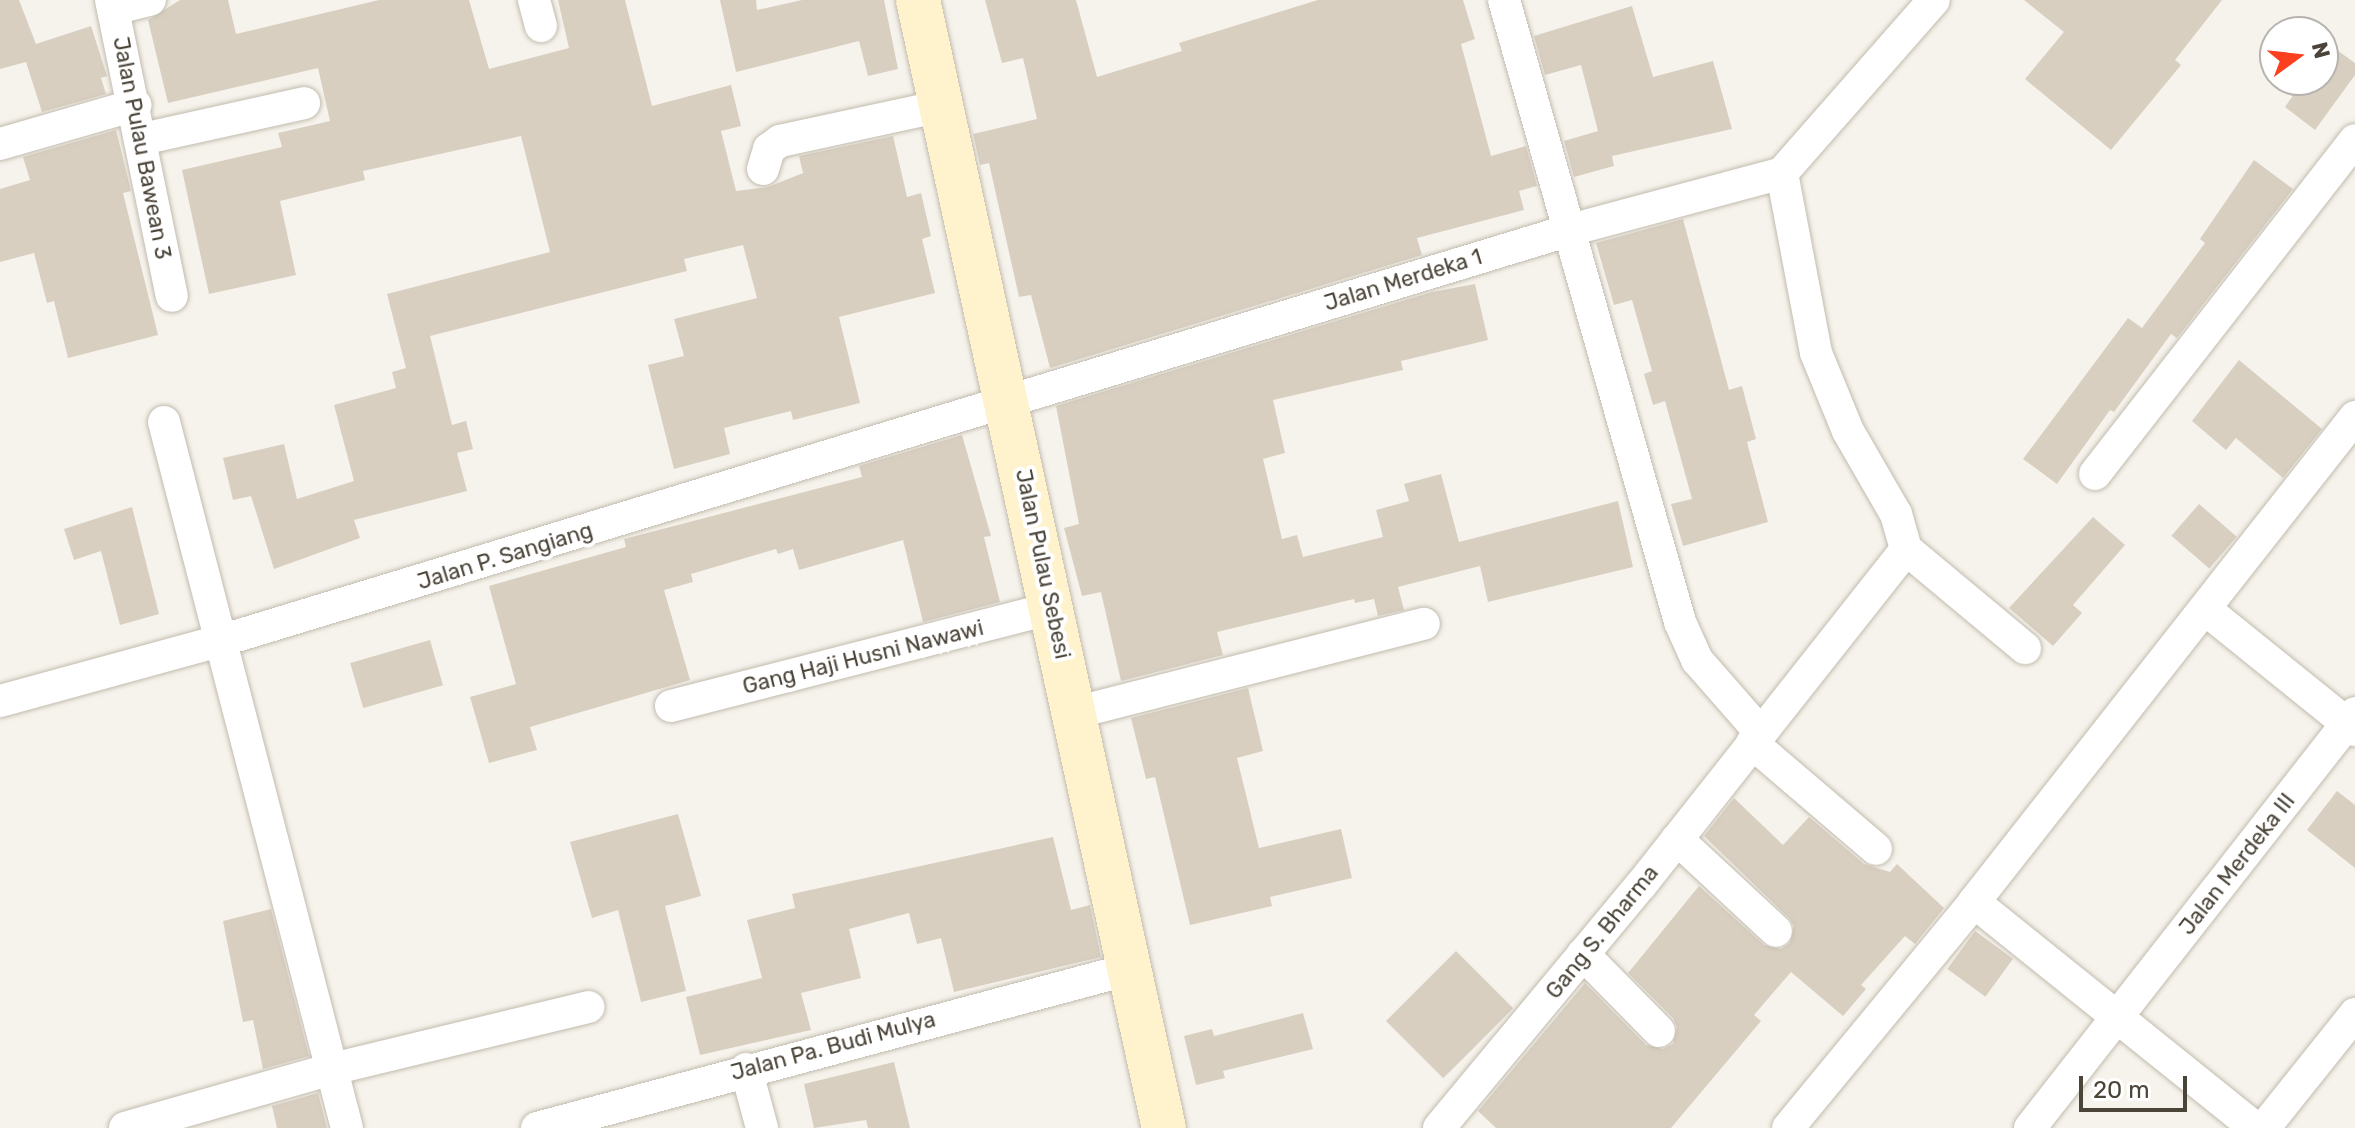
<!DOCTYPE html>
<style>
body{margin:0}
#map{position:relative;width:2355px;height:1128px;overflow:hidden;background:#f6f3ec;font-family:Rubik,sans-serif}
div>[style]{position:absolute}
.building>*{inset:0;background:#d8cfc1;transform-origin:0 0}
.roads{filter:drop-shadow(0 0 2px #c2bbae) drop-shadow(0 0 2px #c2bbae)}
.street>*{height:32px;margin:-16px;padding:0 16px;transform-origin:16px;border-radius:16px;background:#fff}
.secondary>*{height:44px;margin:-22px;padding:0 22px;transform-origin:22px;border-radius:22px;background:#fff3cd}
span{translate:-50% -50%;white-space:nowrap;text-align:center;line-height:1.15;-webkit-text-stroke:8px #fff;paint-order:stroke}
.street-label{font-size:22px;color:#4b4439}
.north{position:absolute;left:2259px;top:16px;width:80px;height:80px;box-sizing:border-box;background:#fff;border:2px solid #b7b4b0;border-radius:50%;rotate:75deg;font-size:22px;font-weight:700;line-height:32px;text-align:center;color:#4b4439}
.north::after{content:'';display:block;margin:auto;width:28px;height:36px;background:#fc3f1d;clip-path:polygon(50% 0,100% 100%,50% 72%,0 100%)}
.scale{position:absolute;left:2079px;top:1076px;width:108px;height:36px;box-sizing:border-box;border:4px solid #4b4439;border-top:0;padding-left:10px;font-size:24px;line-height:28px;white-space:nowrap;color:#4b4439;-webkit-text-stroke:6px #fff;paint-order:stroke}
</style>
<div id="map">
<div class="building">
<i style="clip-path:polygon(0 0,19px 0,36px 44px,91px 26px,107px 76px,101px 78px,106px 94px,42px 112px,26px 62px,0 69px)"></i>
<i style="clip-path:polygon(180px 0,228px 0,236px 34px,379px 0,469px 0,489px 69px,569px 48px,558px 0,625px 0,652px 106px,731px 85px,741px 126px,721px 131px,736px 191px,768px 187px,803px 173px,799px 156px,893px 136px,907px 197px,921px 193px,931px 236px,922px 239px,935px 293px,839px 317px,860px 403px,793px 420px,791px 411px,724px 428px,730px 454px,674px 469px,648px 365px,684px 356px,674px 319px,757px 298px,743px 245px,684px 259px,687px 271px,430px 336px,452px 425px,466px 421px,473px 449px,457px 453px,467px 491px,354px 520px,360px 538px,274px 569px,251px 496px,233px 500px,223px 458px,284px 444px,297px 499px,354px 481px,334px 405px,396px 388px,392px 372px,406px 368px,387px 294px,550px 252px,521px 136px,363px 171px,365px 180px,280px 201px,296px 275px,209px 294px,182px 170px,282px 147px,278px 133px,330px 121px,318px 68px,168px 103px,148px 20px)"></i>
<i style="clip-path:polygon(720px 0,756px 0,757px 10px,802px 0,884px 0,898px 69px,868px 76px,859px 41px,736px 72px)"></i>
<i style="clip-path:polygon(985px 0,1076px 0,1097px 77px,1182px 51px,1179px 43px,1318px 0,1463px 0,1475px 39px,1461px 44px,1491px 156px,1526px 146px,1537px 186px,1519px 191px,1524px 210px,1417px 238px,1422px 255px,1050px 368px,1031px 295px,1019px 297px,989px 163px,980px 165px,973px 134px,1037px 119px,1023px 58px,1002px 63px)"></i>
<i style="clip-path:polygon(2024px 0,2222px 0,2175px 60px,2181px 65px,2111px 150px,2025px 79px,2064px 32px)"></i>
<i style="clip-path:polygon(1632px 6px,1653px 77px,1713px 61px,1732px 129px,1612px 156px,1614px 166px,1574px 177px,1564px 141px,1598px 131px,1581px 65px,1545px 75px,1534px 36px)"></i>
<i style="clip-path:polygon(2323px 40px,2355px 63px,2355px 75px,2315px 130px,2285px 107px,2304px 80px,2323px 80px)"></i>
<i style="clip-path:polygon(116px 130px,131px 191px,123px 193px,158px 335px,68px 358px,54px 301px,47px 303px,34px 253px,0 262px,0 189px,30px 180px,23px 157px)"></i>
<i style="clip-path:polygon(2254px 160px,2293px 189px,2177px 338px,2171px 334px,2114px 412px,2110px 410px,2057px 484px,2023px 459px,2128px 318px,2142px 328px,2205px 243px,2200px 239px)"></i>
<i style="clip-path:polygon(1683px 219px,1729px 390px,1742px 386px,1756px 439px,1747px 442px,1768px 522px,1683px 546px,1671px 504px,1692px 499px,1665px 401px,1653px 405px,1644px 374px,1652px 371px,1632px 300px,1614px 305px,1596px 243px)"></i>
<i style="clip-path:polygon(1475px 284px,1488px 340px,1401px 361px,1403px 370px,1273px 400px,1285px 453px,1263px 459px,1282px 539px,1297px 535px,1303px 557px,1383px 537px,1376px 510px,1409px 501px,1404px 484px,1441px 474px,1459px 542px,1618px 501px,1633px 567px,1488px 602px,1480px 566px,1398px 587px,1404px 610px,1378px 616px,1374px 599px,1355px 603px,1354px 599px,1217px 632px,1223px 655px,1121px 681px,1101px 592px,1082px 596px,1064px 528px,1079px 524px,1056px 406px,1432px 292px)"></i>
<i style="clip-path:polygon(2239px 360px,2322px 429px,2283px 478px,2236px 438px,2226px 450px,2192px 421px)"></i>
<i style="clip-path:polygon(962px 435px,991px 536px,984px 537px,1000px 602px,923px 622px,903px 540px,799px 570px,793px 549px,778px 554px,776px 549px,691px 574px,693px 582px,664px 590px,690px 680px,530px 727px,537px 750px,489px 763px,470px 697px,516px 684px,489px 586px,626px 547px,624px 539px,862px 477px,859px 466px)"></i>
<i style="left:2199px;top:504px;width:50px;height:42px;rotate:41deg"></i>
<i style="clip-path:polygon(132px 507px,159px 614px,120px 625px,101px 551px,74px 560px,64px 529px)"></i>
<i style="clip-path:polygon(2093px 517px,2125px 545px,2073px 605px,2082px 613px,2053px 646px,2009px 608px)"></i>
<i style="left:430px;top:640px;width:47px;height:83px;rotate:74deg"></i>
<i style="clip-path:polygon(1248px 688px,1263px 751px,1237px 758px,1259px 848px,1341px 829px,1352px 878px,1270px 897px,1272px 906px,1190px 925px,1155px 777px,1146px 779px,1131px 718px)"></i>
<i style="clip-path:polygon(2337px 791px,2355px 805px,2355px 868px,2307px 830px)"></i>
<i style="clip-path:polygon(1734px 798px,1783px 845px,1809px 817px,1864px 864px,1890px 872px,1897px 864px,1944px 908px,1915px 944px,1905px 936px,1861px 985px,1866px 989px,1843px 1016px,1791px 972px,1754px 1015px,1761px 1021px,1671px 1128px,1496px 1128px,1478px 1111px,1585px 983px,1646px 1045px,1663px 1049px,1673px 1044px,1677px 1027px,1673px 1018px,1628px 973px,1699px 886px,1764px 945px,1781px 949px,1790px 943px,1794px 926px,1789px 918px,1704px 836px)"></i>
<i style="clip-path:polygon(678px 814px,701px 896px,665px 906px,686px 991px,641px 1002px,618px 910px,592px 918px,570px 842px)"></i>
<i style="clip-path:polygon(1053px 837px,1071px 910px,1090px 905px,1101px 957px,954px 992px,941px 938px,917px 944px,909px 913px,849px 929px,861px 978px,801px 993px,811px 1030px,700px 1055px,686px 997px,762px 978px,747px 920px,795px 908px,792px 894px)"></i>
<i style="clip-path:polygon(271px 909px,309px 1056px,263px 1069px,253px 1020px,243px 1022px,223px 921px)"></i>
<i style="left:1975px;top:931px;width:47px;height:47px;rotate:36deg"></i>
<i style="left:1456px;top:951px;width:81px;height:99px;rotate:45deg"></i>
<i style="clip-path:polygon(1303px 1013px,1313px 1049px,1223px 1071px,1225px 1078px,1196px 1085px,1184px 1036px,1212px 1029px,1214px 1036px)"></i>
<i style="clip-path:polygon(894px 1062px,910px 1128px,868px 1128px,866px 1120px,814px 1128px,804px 1084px)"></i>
<i style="clip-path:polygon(318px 1093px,327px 1128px,277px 1128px,272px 1106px)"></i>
</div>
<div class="roads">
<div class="street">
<i style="left:111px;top:0;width:302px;rotate:78.4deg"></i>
<i style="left:534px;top:0;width:27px;rotate:75deg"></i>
<i style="left:1504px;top:0;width:646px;rotate:74.2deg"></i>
<i style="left:1680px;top:622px;width:42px;rotate:65.9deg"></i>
<i style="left:1697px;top:660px;width:97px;rotate:48.8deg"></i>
<i style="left:113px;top:9px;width:38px;rotate:-14deg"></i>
<i style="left:142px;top:139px;width:166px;rotate:-12.5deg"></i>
<i style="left:0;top:144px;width:141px;rotate:-16.1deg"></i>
<i style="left:763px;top:169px;width:21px;rotate:-73deg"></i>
<i style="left:769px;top:149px;width:14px;rotate:-36deg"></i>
<i style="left:780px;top:141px;width:166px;rotate:-12.2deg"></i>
<i style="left:1782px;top:173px;width:183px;rotate:79.3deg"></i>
<i style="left:1816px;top:353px;width:84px;rotate:67.7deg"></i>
<i style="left:1848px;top:431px;width:96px;rotate:60deg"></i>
<i style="left:1896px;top:514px;width:36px;rotate:74deg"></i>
<i style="left:1906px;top:549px;width:155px;rotate:39.8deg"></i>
<i style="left:164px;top:422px;width:729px;rotate:75.47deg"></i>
<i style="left:2095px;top:474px;width:423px;rotate:-52.1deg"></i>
<i style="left:2205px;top:609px;width:193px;rotate:38.9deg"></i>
<i style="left:0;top:701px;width:228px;rotate:-15.3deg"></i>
<i style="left:220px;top:641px;width:1411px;rotate:-16.93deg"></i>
<i style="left:1570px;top:230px;width:220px;rotate:-15deg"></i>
<i style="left:1782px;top:173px;width:230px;rotate:-48.7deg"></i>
<i style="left:671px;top:706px;width:395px;rotate:-14.4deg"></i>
<i style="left:1074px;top:713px;width:361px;rotate:-14.3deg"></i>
<i style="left:1752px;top:743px;width:163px;rotate:40.5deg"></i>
<i style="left:1677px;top:839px;width:135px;rotate:42.9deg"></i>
<i style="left:1974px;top:902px;width:361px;rotate:38.8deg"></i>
<i style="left:1583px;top:954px;width:108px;rotate:45.4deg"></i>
<i style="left:746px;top:1069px;width:61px;rotate:74.8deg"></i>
<i style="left:125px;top:1128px;width:211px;rotate:-15.9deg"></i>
<i style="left:328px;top:1070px;width:268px;rotate:-13.6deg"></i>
<i style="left:537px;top:1128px;width:614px;rotate:-15.01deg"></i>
<i style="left:1439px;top:1128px;width:316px;rotate:-50.3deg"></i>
<i style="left:1641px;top:885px;width:428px;rotate:-51.7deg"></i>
<i style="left:1788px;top:1128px;width:293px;rotate:-50.5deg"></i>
<i style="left:1974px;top:902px;width:617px;rotate:-51.85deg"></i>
<i style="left:2030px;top:1128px;width:527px;rotate:-51.93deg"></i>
<i style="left:2264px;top:1128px;width:146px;rotate:-51.4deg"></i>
</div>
<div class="secondary">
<i style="left:918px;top:0;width:1155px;rotate:77.7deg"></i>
</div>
</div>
<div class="street-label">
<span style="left:142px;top:148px;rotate:79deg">Jalan Pulau Bawean 3</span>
<span style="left:1403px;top:280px;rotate:-17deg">Jalan Merdeka 1</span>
<span style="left:505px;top:556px;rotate:-17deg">Jalan P. Sangiang</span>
<span style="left:1043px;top:564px;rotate:78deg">Jalan Pulau Sebesi</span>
<span style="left:863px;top:657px;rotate:-14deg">Gang Haji Husni Nawawi</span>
<span style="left:2237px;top:864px;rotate:-52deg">Jalan Merdeka III</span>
<span style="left:1602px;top:932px;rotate:-51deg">Gang S. Bharma</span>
<span style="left:833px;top:1046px;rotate:-15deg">Jalan Pa. Budi Mulya</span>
</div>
<div class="north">N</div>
<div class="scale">20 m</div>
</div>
